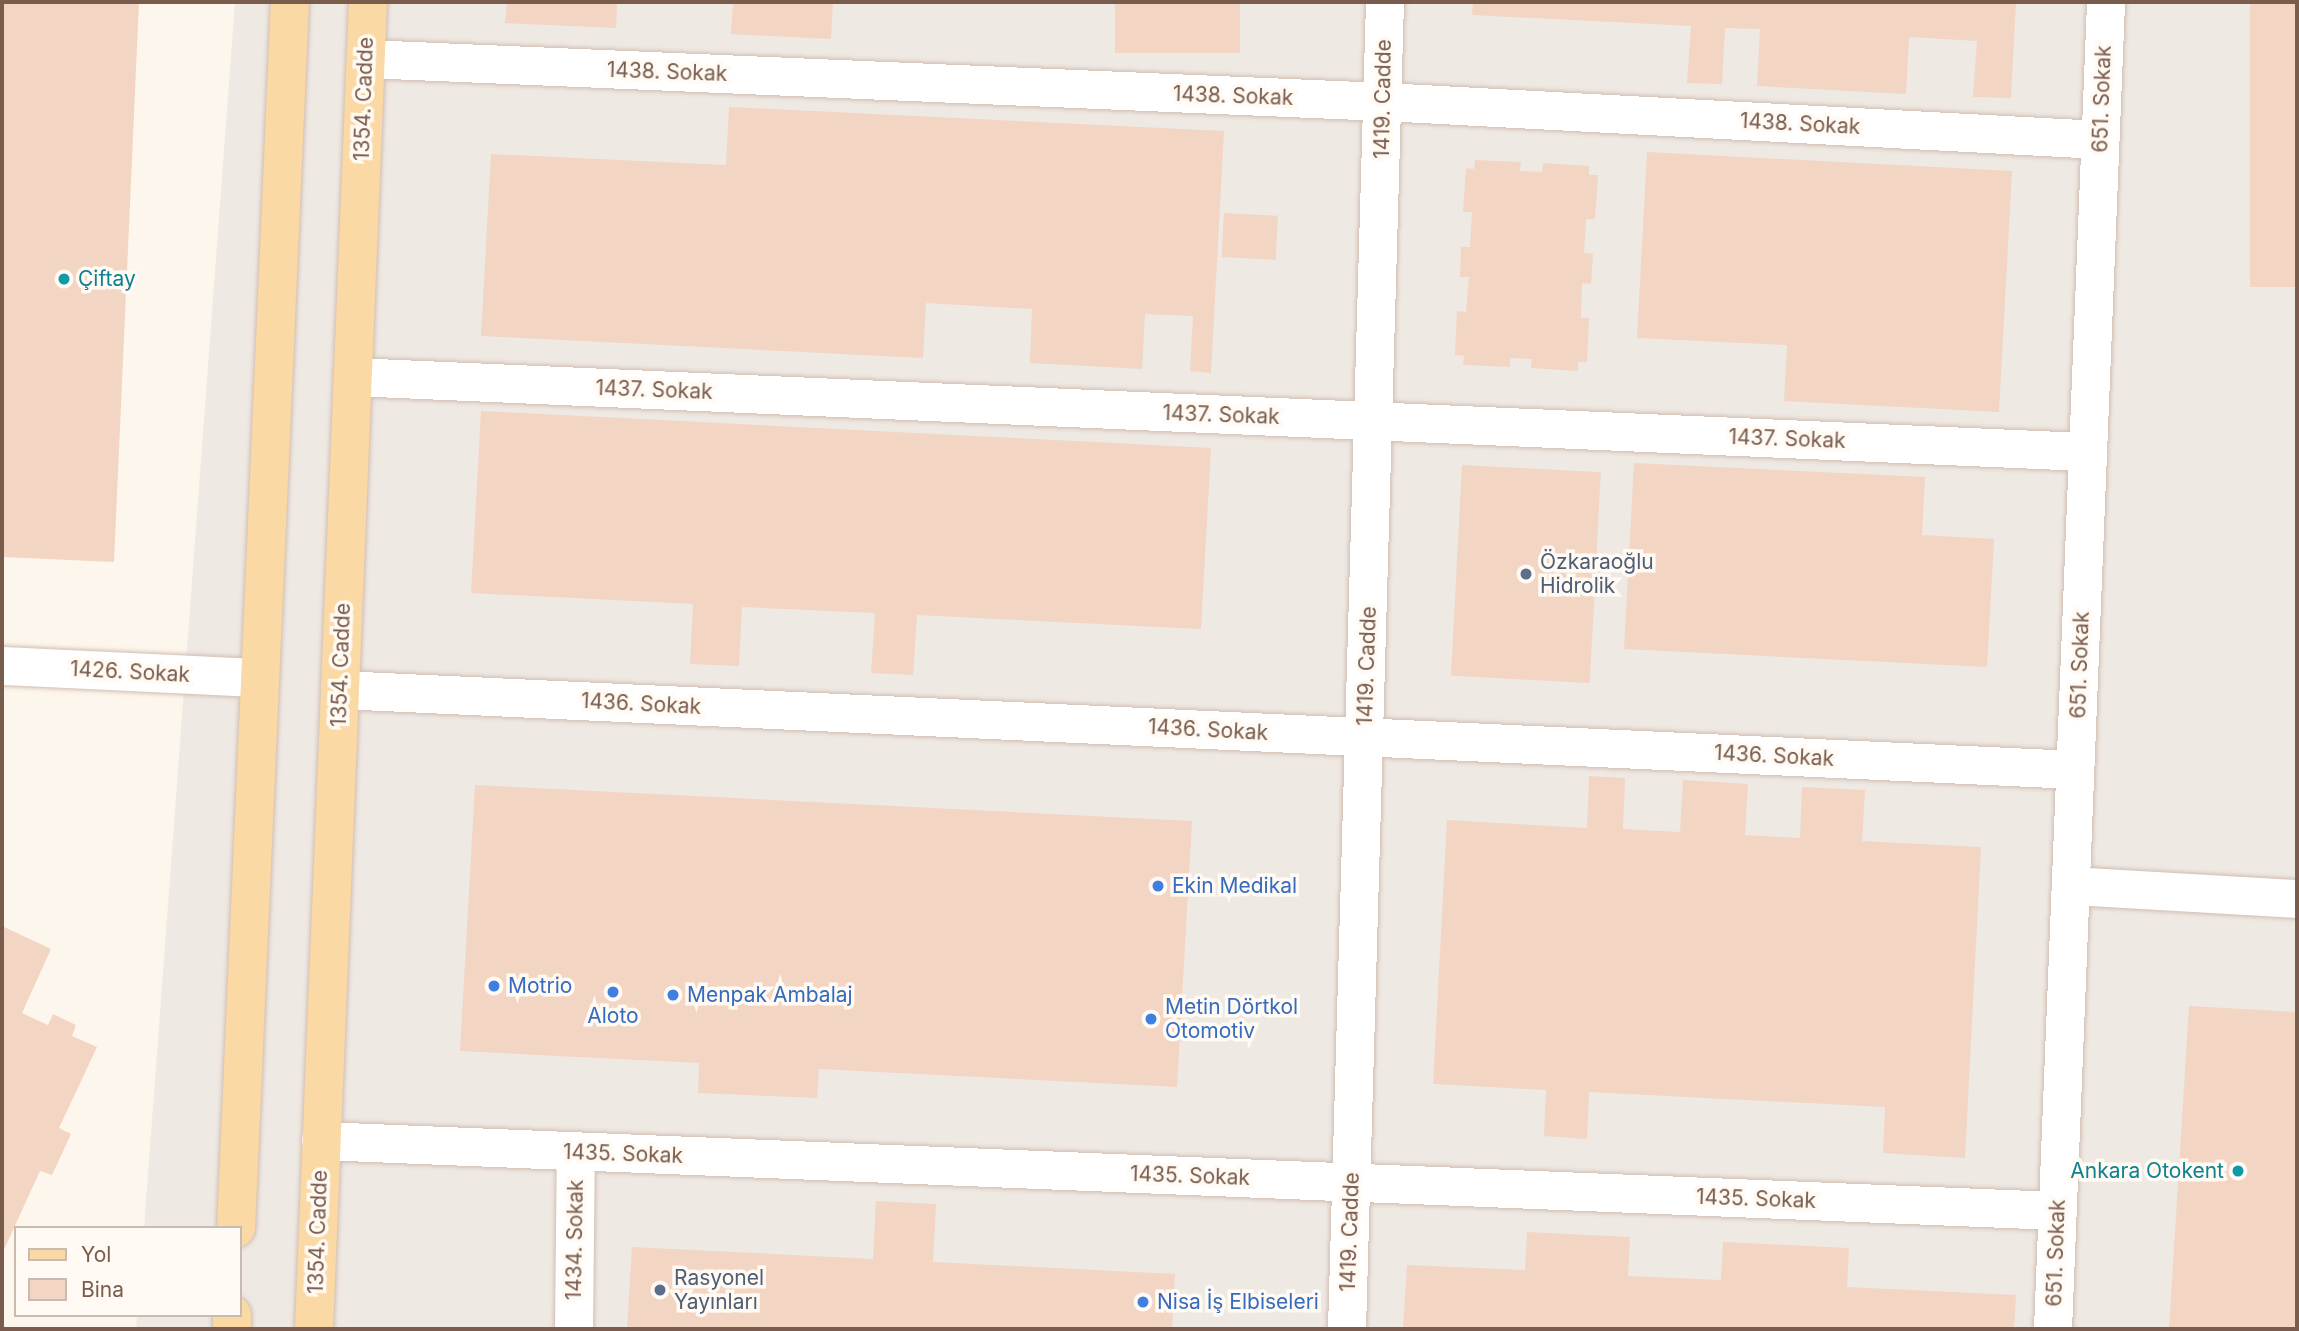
<!DOCTYPE html>
<meta charset="utf-8">
<style>
body{margin:0}
#map{position:relative;width:2299px;height:1331px;overflow:hidden;background:#fdf6ec;font-family:Inter,sans-serif}
div>[style]{position:absolute}
.industrial>*{inset:0;background:#efe9e4}
.building>*{inset:0;background:#f3d5c3;transform-origin:0 0}
.roads{filter:drop-shadow(0 0 2px #d1beb0) drop-shadow(0 0 2px #d1beb0)}
.minor>*{height:38px;margin:-19px;padding:0 19px;transform-origin:19px;border-radius:19px;background:#fff}
.major>*{height:38px;margin:-19px;padding:0 19px;transform-origin:19px;border-radius:19px;background:#fbd9a5}
.dots>*{width:19px;height:19px;translate:-50% -50%;box-sizing:border-box;border:4px solid #fffaf3;border-radius:50%}
span{translate:-50% -50%;white-space:nowrap;text-align:center;line-height:1.15;-webkit-text-stroke:7px #fffaf3;paint-order:stroke}
.street-label{font-size:21px;color:#7a5c4d}
.culture-label{font-size:21px;color:#0d838f}
.left{translate:0 -50%;text-align:left}
.right{translate:-100% -50%;text-align:right}
.service-label{font-size:21px;color:#4e5e75}
.shop-label{font-size:21px;color:#366cbe}
.frame{position:absolute;inset:0;border:4px solid #7a5c4d;pointer-events:none}
.legend{position:absolute;left:14px;top:1226px;width:228px;height:91px;box-sizing:border-box;background:#fffaf3;border:2px solid #cabbb1;margin:0;padding:9px 12px;list-style:none;font-size:21px;color:#7a5c4d}
.legend li{display:flex;align-items:center;gap:14px;height:35px}
.legend b{width:35px;border:2px solid #cabbb1}
</style>
<div id="map">
<div class="industrial">
<i style="clip-path:polygon(235px 2px,2297px 2px,2297px 1329px,136px 1329px,137px 1315px,240px 1315px,240px 1228px,144px 1228px)"></i>
</div>
<div class="building">
<i style="clip-path:polygon(2px 2px,139px 2px,114px 562px,2px 557px)"></i>
<i style="clip-path:polygon(507px 2px,617px 2px,616px 28px,505px 23px)"></i>
<i style="clip-path:polygon(733px 2px,833px 2px,831px 39px,731px 34px)"></i>
<i style="left:1115px;top:2px;width:125px;height:51px"></i>
<i style="clip-path:polygon(1473px 2px,2016px 2px,2011px 98px,1973px 97px,1977px 41px,1909px 37px,1906px 94px,1757px 86px,1760px 29px,1725px 28px,1722px 84px,1687px 83px,1691px 26px,1472px 15px)"></i>
<i style="left:2250px;top:2px;width:47px;height:285px"></i>
<i style="clip-path:polygon(729px 107px,1224px 131px,1211px 373px,1190px 371px,1193px 316px,1145px 314px,1142px 369px,1030px 363px,1032px 309px,926px 303px,923px 358px,481px 336px,491px 154px,726px 165px)"></i>
<i style="clip-path:polygon(1647px 152px,2012px 171px,1999px 412px,1784px 401px,1787px 345px,1637px 338px)"></i>
<i style="clip-path:polygon(1475px 160px,1521px 162px,1520px 171px,1542px 172px,1543px 163px,1589px 166px,1589px 175px,1598px 175px,1595px 219px,1586px 219px,1584px 253px,1593px 254px,1591px 284px,1582px 283px,1581px 318px,1589px 318px,1587px 362px,1578px 362px,1578px 371px,1531px 368px,1532px 359px,1510px 358px,1510px 367px,1463px 365px,1464px 356px,1455px 355px,1457px 311px,1466px 312px,1469px 277px,1460px 277px,1461px 247px,1470px 247px,1472px 212px,1463px 212px,1466px 168px,1474px 169px)"></i>
<i style="left:1224px;top:213px;width:54px;height:44px;rotate:3deg"></i>
<i style="clip-path:polygon(481px 411px,1211px 448px,1201px 629px,917px 615px,913px 675px,871px 673px,875px 613px,742px 607px,739px 666px,690px 664px,693px 604px,471px 593px)"></i>
<i style="clip-path:polygon(1634px 463px,1925px 477px,1922px 535px,1994px 539px,1987px 667px,1624px 649px)"></i>
<i style="left:1462px;top:465px;width:139px;height:211px;rotate:3deg"></i>
<i style="clip-path:polygon(1589px 776px,1625px 778px,1623px 829px,1680px 832px,1683px 780px,1748px 784px,1745px 835px,1800px 838px,1802px 787px,1865px 790px,1862px 841px,1981px 847px,1965px 1158px,1883px 1153px,1885px 1107px,1589px 1092px,1587px 1139px,1544px 1136px,1546px 1090px,1433px 1084px,1447px 820px,1587px 828px)"></i>
<i style="clip-path:polygon(475px 785px,1192px 821px,1177px 1087px,819px 1069px,817px 1098px,698px 1093px,699px 1063px,460px 1051px)"></i>
<i style="clip-path:polygon(2px 926px,51px 949px,22px 1013px,48px 1025px,53px 1014px,76px 1025px,72px 1036px,97px 1047px,59px 1128px,71px 1134px,52px 1175px,40px 1171px,2px 1254px)"></i>
<i style="clip-path:polygon(2189px 1006px,2297px 1012px,2297px 1329px,2169px 1329px)"></i>
<i style="clip-path:polygon(876px 1201px,936px 1204px,933px 1262px,1175px 1274px,1172px 1329px,627px 1329px,632px 1247px,873px 1259px)"></i>
<i style="clip-path:polygon(1527px 1232px,1630px 1237px,1628px 1276px,1721px 1280px,1723px 1242px,1849px 1248px,1847px 1287px,2016px 1295px,2014px 1329px,1403px 1329px,1407px 1265px,1525px 1270px)"></i>
</div>
<div class="roads">
<div class="minor">
<i style="left:366px;top:59px;width:1019px;rotate:2.42deg"></i>
<i style="left:1384px;top:102px;width:717px;rotate:3.04deg"></i>
<i style="left:353px;top:377px;width:1737px;rotate:2.48deg"></i>
<i style="left:2px;top:666px;width:257px;rotate:2.7deg"></i>
<i style="left:340px;top:690px;width:1737px;rotate:2.64deg"></i>
<i style="left:2071px;top:886px;width:226px;rotate:3.3deg"></i>
<i style="left:321px;top:1141px;width:1738px;rotate:2.31deg"></i>
<i style="left:574px;top:1329px;width:177px;rotate:-89.4deg"></i>
<i style="left:1347px;top:1329px;width:1328px;rotate:-88.36deg"></i>
<i style="left:2053px;top:1329px;width:1328px;rotate:-87.71deg"></i>
</div>
<div class="major">
<i style="left:236px;top:1228px;width:1227px;rotate:-87.48deg"></i>
<i style="left:232px;top:1329px;width:14px;rotate:-90deg"></i>
<i style="left:314px;top:1329px;width:1328px;rotate:-87.67deg"></i>
</div>
</div>
<div class="dots">
<i style="left:64px;top:279px;background:#0f9aa8"></i>
<i style="left:1526px;top:574px;background:#5c6f8a"></i>
<i style="left:1158px;top:886px;background:#3f7fe0"></i>
<i style="left:494px;top:986px;background:#3f7fe0"></i>
<i style="left:613px;top:992px;background:#3f7fe0"></i>
<i style="left:673px;top:995px;background:#3f7fe0"></i>
<i style="left:1151px;top:1019px;background:#3f7fe0"></i>
<i style="left:2238px;top:1171px;background:#0f9aa8"></i>
<i style="left:660px;top:1290px;background:#5c6f8a"></i>
<i style="left:1143px;top:1302px;background:#3f7fe0"></i>
</div>
<div class="street-label">
<span style="left:667px;top:72px;rotate:2deg">1438. Sokak</span>
<span style="left:1233px;top:96px;rotate:2deg">1438. Sokak</span>
<span style="left:364px;top:99px;rotate:-88deg">1354. Cadde</span>
<span style="left:1383px;top:99px;rotate:-89deg">1419. Cadde</span>
<span style="left:2102px;top:99px;rotate:-88deg">651. Sokak</span>
<span style="left:1800px;top:124px;rotate:3deg">1438. Sokak</span>
<span style="left:654px;top:390px;rotate:2deg">1437. Sokak</span>
<span style="left:1221px;top:415px;rotate:2deg">1437. Sokak</span>
<span style="left:1787px;top:439px;rotate:2deg">1437. Sokak</span>
<span style="left:341px;top:665px;rotate:-88deg">1354. Cadde</span>
<span style="left:2080px;top:665px;rotate:-88deg">651. Sokak</span>
<span style="left:1367px;top:666px;rotate:-88deg">1419. Cadde</span>
<span style="left:130px;top:672px;rotate:3deg">1426. Sokak</span>
<span style="left:641px;top:704px;rotate:3deg">1436. Sokak</span>
<span style="left:1208px;top:730px;rotate:3deg">1436. Sokak</span>
<span style="left:1774px;top:756px;rotate:3deg">1436. Sokak</span>
<span style="left:623px;top:1154px;rotate:2deg">1435. Sokak</span>
<span style="left:1190px;top:1176px;rotate:2deg">1435. Sokak</span>
<span style="left:1756px;top:1199px;rotate:2deg">1435. Sokak</span>
<span style="left:318px;top:1232px;rotate:-88deg">1354. Cadde</span>
<span style="left:1350px;top:1232px;rotate:-88deg">1419. Cadde</span>
<span style="left:575px;top:1240px;rotate:-89deg">1434. Sokak</span>
<span style="left:2056px;top:1253px;rotate:-88deg">651. Sokak</span>
</div>
<div class="culture-label">
<span class="left" style="left:78px;top:279px">Çiftay</span>
<span class="right" style="left:2224px;top:1171px">Ankara Otokent</span>
</div>
<div class="service-label">
<span class="left" style="left:1540px;top:574px">Özkaraoğlu<br>Hidrolik</span>
<span class="left" style="left:674px;top:1290px">Rasyonel<br>Yayınları</span>
</div>
<div class="shop-label">
<span class="left" style="left:1172px;top:886px">Ekin Medikal</span>
<span class="left" style="left:508px;top:986px">Motrio</span>
<span class="left" style="left:687px;top:995px">Menpak Ambalaj</span>
<span class="left" style="left:1165px;top:1019px">Metin Dörtkol<br>Otomotiv</span>
<span style="left:613px;top:1016px">Aloto</span>
<span class="left" style="left:1157px;top:1302px">Nisa İş Elbiseleri</span>
</div>
<div class="frame"></div>
<ul class="legend">
<li><b style="height:9px;background:#fbd9a5"></b>Yol</li>
<li><b style="height:19px;background:#f3d5c3"></b>Bina</li>
</ul>
</div>
